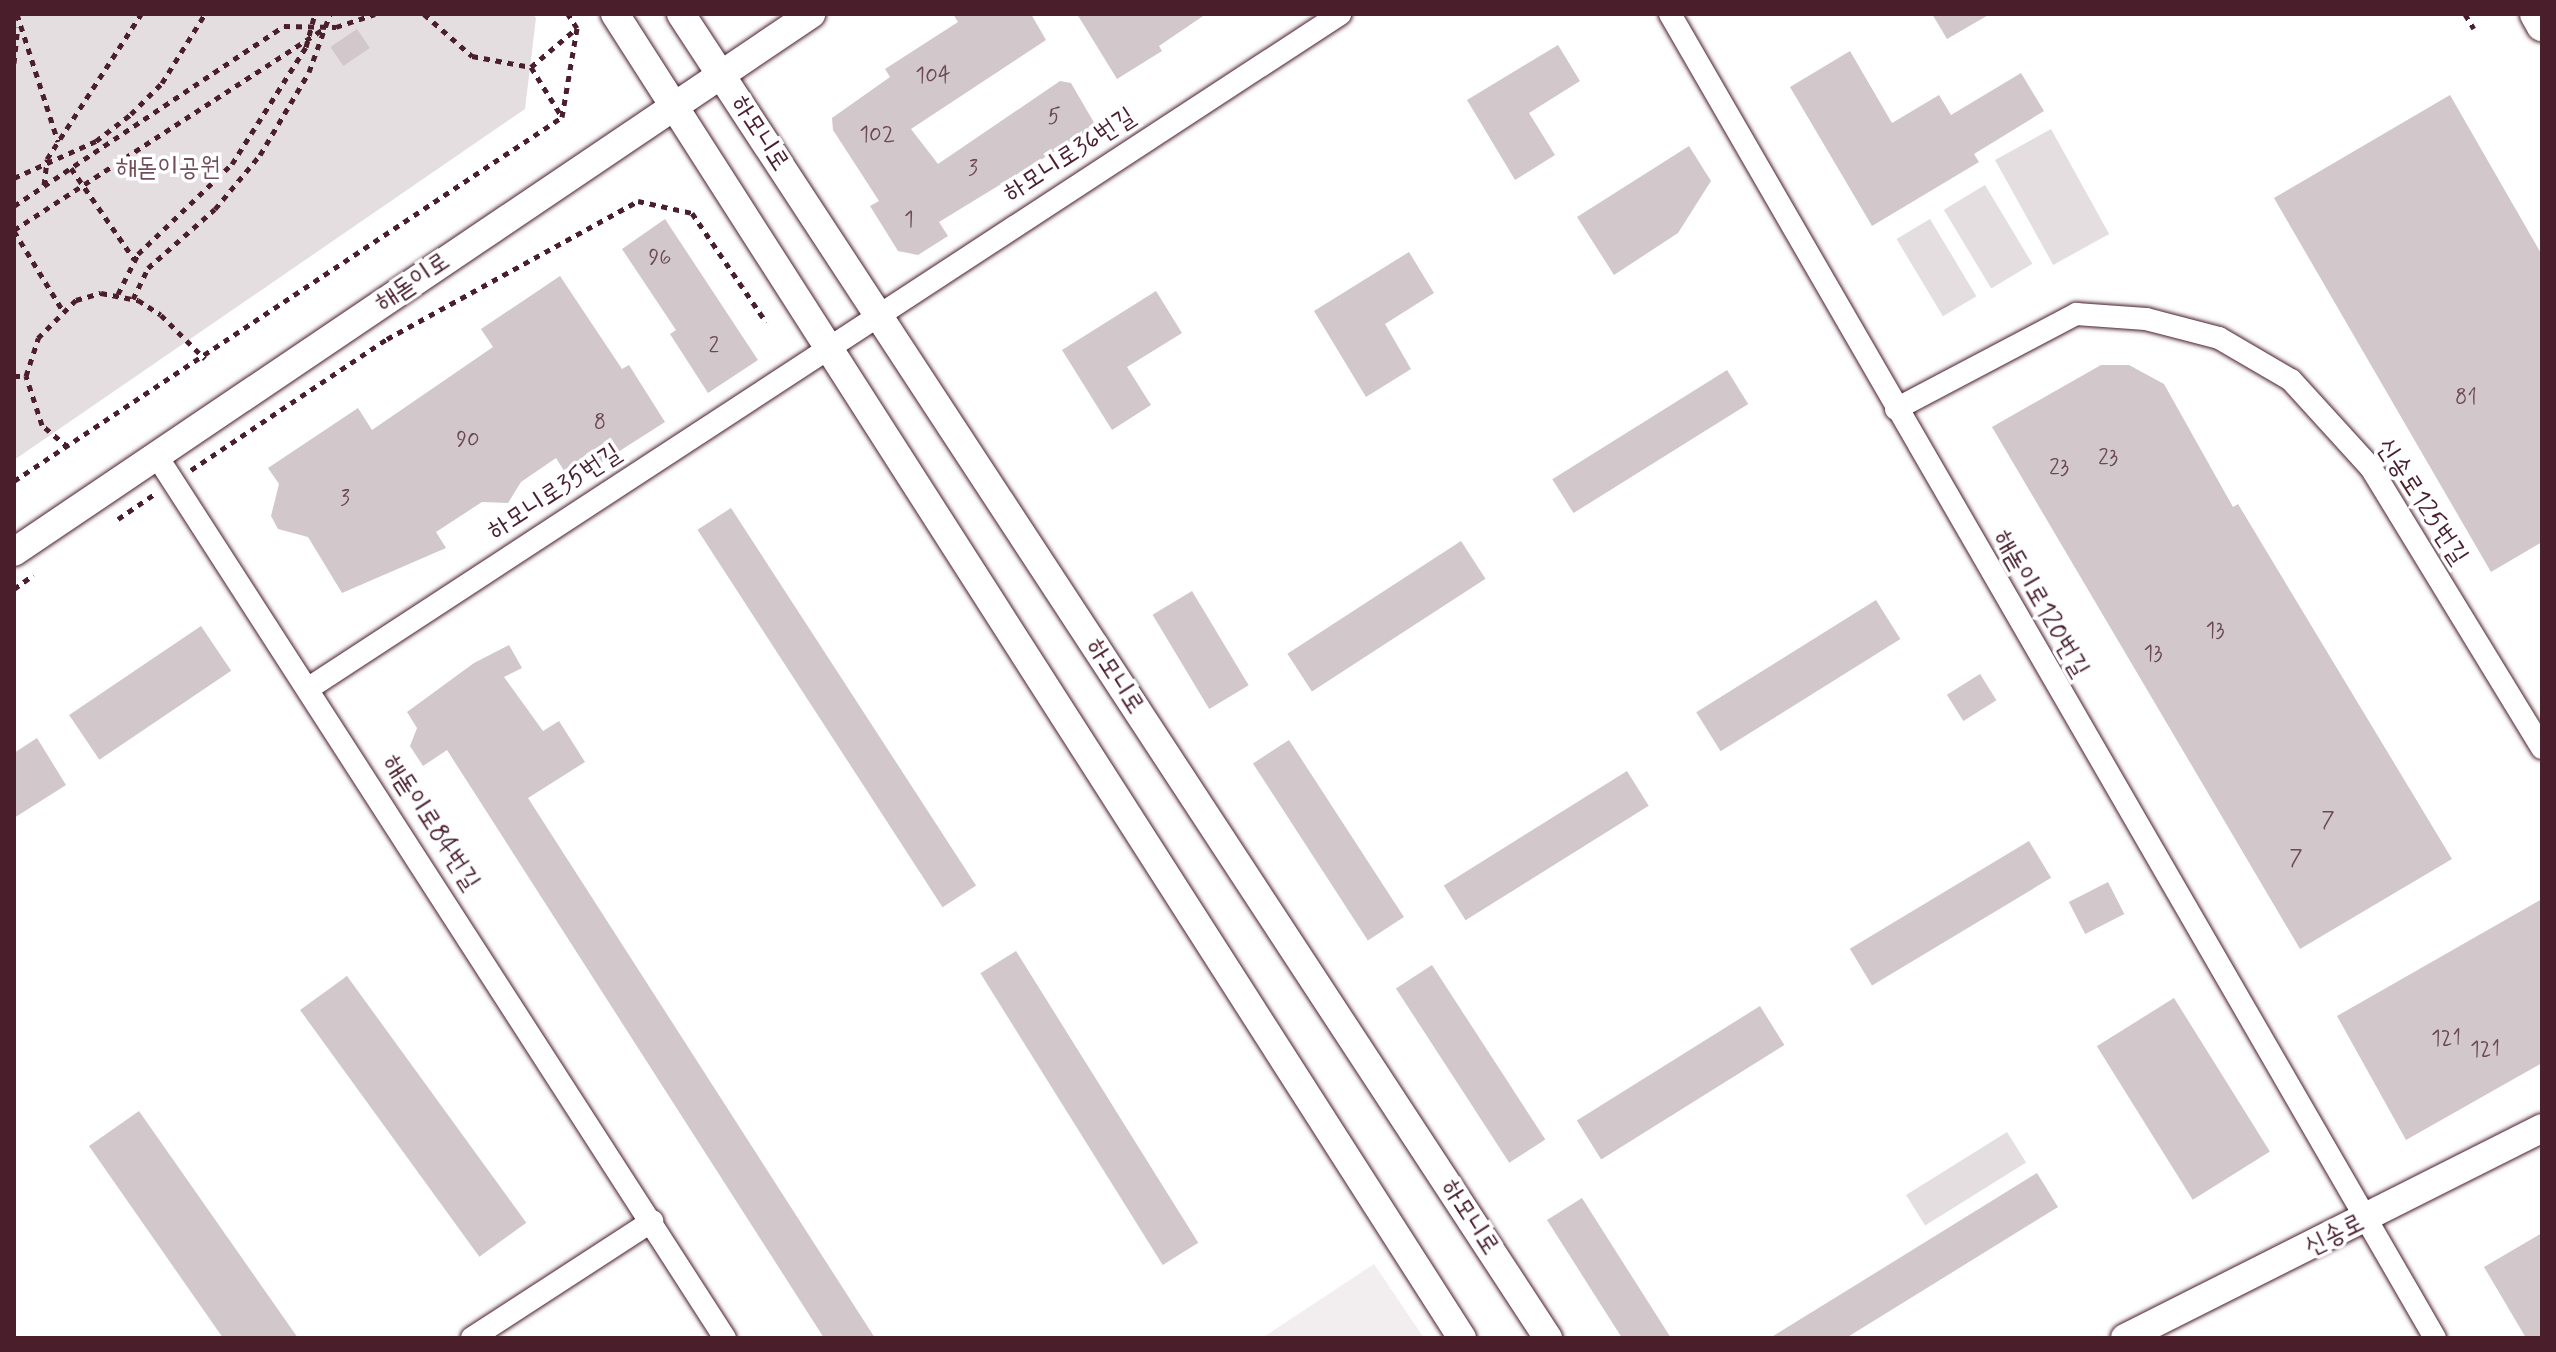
<!DOCTYPE html>
<meta charset="utf-8">
<style>
body{margin:0}
#map{position:relative;width:2556px;height:1352px;overflow:hidden;background:#fff;font-family:Mynerve,"Poor Story",sans-serif}
div>[style]{position:absolute}
.built>*{inset:0;background:#f2eeef}
.green>*{inset:0;background:#e5dee0;transform-origin:0 0}
.building>*{inset:0;background:#d2c7cb;transform-origin:0 0}
.path>*{height:5px;margin-top:-2.5px;transform-origin:0;background:repeating-linear-gradient(90deg,#4a1f2b 0 6px,transparent 0 12px)}
.roads{filter:drop-shadow(0 0 2px #4a1f2b) drop-shadow(0 0 2px #4a1f2b)}
.minor>*{height:22px;margin:-11px;padding:0 11px;transform-origin:11px;border-radius:11px;background:#fff}
.tertiary>*{height:28px;margin:-14px;padding:0 14px;transform-origin:14px;border-radius:14px;background:#fff}
.secondary>*{height:32px;margin:-16px;padding:0 16px;transform-origin:16px;border-radius:16px;background:#fff}
span{translate:-50% -50%;white-space:nowrap;text-align:center;line-height:1.15;-webkit-text-stroke:7px #fff;paint-order:stroke}
.number-label{font-size:22px;color:#6c4953}
.number-label span{-webkit-text-stroke-width:0}
.street-label{font-size:26px;color:#4a1f2b}
.park-label{font-size:26px;color:#714f58}
.frame{position:absolute;inset:0;border:16px solid #4a1f2b;pointer-events:none}
</style>
<div id="map">
<div class="built">
<i style="clip-path:polygon(1374px 1264px,1424px 1338px,1262px 1338px)"></i>
</div>
<div class="green">
<i style="clip-path:polygon(14px 14px,533px 14px,536px 18px,525px 109px,14px 460px)"></i>
<i style="left:2051px;top:129px;width:120px;height:64px;rotate:61deg"></i>
<i style="left:1985px;top:185px;width:92px;height:48px;rotate:59deg"></i>
<i style="left:1930px;top:219px;width:90px;height:39px;rotate:59deg"></i>
<i style="left:2007px;top:1132px;width:36px;height:119px;rotate:58deg"></i>
</div>
<div class="building">
<i style="clip-path:polygon(953px 14px,1031px 14px,1046px 40px,911px 129px,938px 164px,1060px 81px,1071px 83px,1096px 126px,939px 222px,948px 236px,918px 255px,898px 251px,870px 206px,879px 201px,833px 130px,832px 118px,890px 77px,885px 69px,958px 22px)"></i>
<i style="clip-path:polygon(1077px 14px,1206px 14px,1159px 46px,1162px 51px,1117px 79px)"></i>
<i style="clip-path:polygon(1932px 14px,1990px 14px,1947px 39px)"></i>
<i style="left:357px;top:29px;width:23px;height:32px;rotate:56deg"></i>
<i style="clip-path:polygon(1558px 45px,1580px 81px,1529px 113px,1555px 155px,1515px 180px,1467px 100px)"></i>
<i style="clip-path:polygon(1850px 51px,1892px 123px,1939px 95px,1951px 115px,2021px 73px,2044px 111px,1974px 154px,1979px 162px,1872px 226px,1790px 87px)"></i>
<i style="clip-path:polygon(2450px 95px,2542px 255px,2542px 542px,2491px 572px,2274px 198px)"></i>
<i style="clip-path:polygon(1689px 146px,1711px 181px,1678px 233px,1614px 275px,1577px 217px)"></i>
<i style="clip-path:polygon(665px 219px,758px 360px,708px 393px,670px 334px,676px 330px,622px 249px)"></i>
<i style="clip-path:polygon(1409px 252px,1434px 293px,1385px 324px,1411px 369px,1366px 397px,1314px 311px)"></i>
<i style="clip-path:polygon(560px 276px,622px 369px,629px 365px,665px 422px,571px 482px,556px 458px,521px 482px,508px 503px,482px 502px,436px 532px,446px 548px,342px 593px,308px 537px,278px 529px,271px 516px,279px 484px,268px 468px,358px 408px,372px 430px,493px 347px,481px 329px)"></i>
<i style="clip-path:polygon(1156px 291px,1182px 333px,1127px 367px,1151px 405px,1112px 430px,1062px 350px)"></i>
<i style="clip-path:polygon(2101px 365px,2129px 365px,2164px 384px,2233px 507px,2238px 504px,2452px 859px,2300px 949px,1992px 427px)"></i>
<i style="left:1727px;top:370px;width:40px;height:206px;rotate:58deg"></i>
<i style="left:731px;top:508px;width:450px;height:40px;rotate:57deg"></i>
<i style="left:1461px;top:541px;width:45px;height:207px;rotate:57deg"></i>
<i style="left:1192px;top:591px;width:110px;height:46px;rotate:59deg"></i>
<i style="left:1876px;top:600px;width:46px;height:212px;rotate:58deg"></i>
<i style="left:201px;top:626px;width:54px;height:159px;rotate:56deg"></i>
<i style="clip-path:polygon(509px 645px,522px 668px,504px 677px,543px 731px,559px 721px,585px 762px,528px 798px,875px 1338px,824px 1338px,447px 750px,423px 766px,410px 746px,417px 728px,407px 712px,474px 663px)"></i>
<i style="left:1980px;top:674px;width:31px;height:39px;rotate:58deg"></i>
<i style="clip-path:polygon(37px 738px,66px 785px,14px 818px,14px 753px)"></i>
<i style="left:1289px;top:740px;width:211px;height:43px;rotate:57deg"></i>
<i style="left:1627px;top:771px;width:41px;height:216px;rotate:58deg"></i>
<i style="left:2029px;top:841px;width:43px;height:209px;rotate:59deg"></i>
<i style="left:2108px;top:882px;width:36px;height:44px;rotate:63deg"></i>
<i style="clip-path:polygon(2542px 899px,2542px 1063px,2406px 1140px,2337px 1016px)"></i>
<i style="left:1016px;top:951px;width:344px;height:42px;rotate:58deg"></i>
<i style="left:1432px;top:965px;width:208px;height:43px;rotate:57deg"></i>
<i style="left:347px;top:976px;width:305px;height:58px;rotate:54deg"></i>
<i style="left:2174px;top:998px;width:181px;height:91px;rotate:58deg"></i>
<i style="left:1760px;top:1006px;width:46px;height:216px;rotate:58deg"></i>
<i style="clip-path:polygon(139px 1111px,298px 1338px,223px 1338px,89px 1146px)"></i>
<i style="clip-path:polygon(2037px 1173px,2058px 1207px,1846px 1338px,1770px 1338px)"></i>
<i style="clip-path:polygon(1582px 1198px,1671px 1338px,1622px 1338px,1547px 1220px)"></i>
<i style="clip-path:polygon(2542px 1233px,2542px 1338px,2526px 1338px,2484px 1267px)"></i>
</div>
<div class="path">
<i style="left:17px;top:14px;width:134px;rotate:72.2deg"></i>
<i style="left:424px;top:14px;width:64px;rotate:41.2deg"></i>
<i style="left:472px;top:56px;width:60px;rotate:10.6deg"></i>
<i style="left:531px;top:67px;width:60px;rotate:-40.3deg"></i>
<i style="left:2465px;top:14px;width:17px;rotate:59deg"></i>
<i style="left:14px;top:63px;width:36px;rotate:-84deg"></i>
<i style="left:531px;top:67px;width:59px;rotate:58.2deg"></i>
<i style="left:71px;top:168px;width:111px;rotate:55.3deg"></i>
<i style="left:14px;top:178px;width:90px;rotate:-24.3deg"></i>
<i style="left:96px;top:141px;width:44px;rotate:-37.6deg"></i>
<i style="left:131px;top:114px;width:44px;rotate:-45deg"></i>
<i style="left:162px;top:83px;width:81px;rotate:-58.1deg"></i>
<i style="left:44px;top:185px;width:26px;rotate:-83deg"></i>
<i style="left:47px;top:159px;width:173px;rotate:-57deg"></i>
<i style="left:14px;top:206px;width:324px;rotate:-33.7deg"></i>
<i style="left:284px;top:26px;width:52px;rotate:1.1deg"></i>
<i style="left:336px;top:27px;width:41px;rotate:-18.4deg"></i>
<i style="left:14px;top:230px;width:371px;rotate:-33deg"></i>
<i style="left:14px;top:231px;width:94px;rotate:58.5deg"></i>
<i style="left:118px;top:294px;width:45px;rotate:-63.4deg"></i>
<i style="left:138px;top:254px;width:130px;rotate:-43.8deg"></i>
<i style="left:232px;top:164px;width:138px;rotate:-57.7deg"></i>
<i style="left:306px;top:47px;width:34px;rotate:-75deg"></i>
<i style="left:133px;top:299px;width:34px;rotate:-64deg"></i>
<i style="left:148px;top:268px;width:89px;rotate:-41.4deg"></i>
<i style="left:215px;top:209px;width:70px;rotate:-50.2deg"></i>
<i style="left:260px;top:155px;width:96px;rotate:-59.4deg"></i>
<i style="left:309px;top:72px;width:62px;rotate:-70.1deg"></i>
<i style="left:14px;top:376px;width:12px"></i>
<i style="left:68px;top:447px;width:34px;rotate:-140deg"></i>
<i style="left:42px;top:425px;width:52px;rotate:-108.1deg"></i>
<i style="left:26px;top:376px;width:40px;rotate:-72deg"></i>
<i style="left:38px;top:338px;width:54px;rotate:-45deg"></i>
<i style="left:76px;top:300px;width:26px;rotate:-16deg"></i>
<i style="left:101px;top:293px;width:38px;rotate:11deg"></i>
<i style="left:138px;top:300px;width:27px;rotate:33deg"></i>
<i style="left:161px;top:315px;width:62px;rotate:45deg"></i>
<i style="left:191px;top:470px;width:236px;rotate:-33.8deg"></i>
<i style="left:387px;top:339px;width:286px;rotate:-28.8deg"></i>
<i style="left:638px;top:201px;width:55px;rotate:12.5deg"></i>
<i style="left:692px;top:213px;width:132px;rotate:55.8deg"></i>
<i style="left:14px;top:481px;width:658px;rotate:-33.59deg"></i>
<i style="left:562px;top:117px;width:90px;rotate:-80.4deg"></i>
<i style="left:577px;top:28px;width:17px;rotate:-123deg"></i>
<i style="left:118px;top:519px;width:46px;rotate:-34.4deg"></i>
<i style="left:14px;top:589px;width:24px;rotate:-36deg"></i>
</div>
<div class="roads">
<div class="minor">
<i style="left:1670px;top:14px;width:1529px;rotate:59.98deg"></i>
<i style="left:1896px;top:409px;width:204px;rotate:-27.8deg"></i>
<i style="left:2076px;top:314px;width:70px;rotate:4.1deg"></i>
<i style="left:2146px;top:319px;width:75px;rotate:14.6deg"></i>
<i style="left:2219px;top:338px;width:83px;rotate:30.3deg"></i>
<i style="left:2291px;top:380px;width:119px;rotate:47.7deg"></i>
<i style="left:2371px;top:468px;width:328px;rotate:58.6deg"></i>
<i style="left:158px;top:458px;width:1047px;rotate:57.21deg"></i>
<i style="left:309px;top:688px;width:1232px;rotate:-33.17deg"></i>
<i style="left:472px;top:1338px;width:215px;rotate:-33deg"></i>
</div>
<div class="tertiary">
<i style="left:615px;top:14px;width:1572px;rotate:57.39deg"></i>
<i style="left:681px;top:14px;width:1583px;rotate:56.78deg"></i>
<i style="left:14px;top:552px;width:962px;rotate:-34.02deg"></i>
<i style="left:2125px;top:1338px;width:467px;rotate:-26.7deg"></i>
</div>
<div class="secondary">
<i style="left:2536px;top:14px;width:13px;rotate:61deg"></i>
</div>
</div>
<div class="number-label">
<span style="left:933px;top:77px">104</span>
<span style="left:1054px;top:118px">5</span>
<span style="left:877px;top:136px">102</span>
<span style="left:973px;top:170px">3</span>
<span style="left:909px;top:221px">1</span>
<span style="left:660px;top:259px">96</span>
<span style="left:714px;top:347px">2</span>
<span style="left:2466px;top:399px">81</span>
<span style="left:600px;top:424px">8</span>
<span style="left:468px;top:441px">90</span>
<span style="left:2108px;top:459px">23</span>
<span style="left:2059px;top:469px">23</span>
<span style="left:345px;top:500px">3</span>
<span style="left:2215px;top:632px">13</span>
<span style="left:2153px;top:655px">13</span>
<span style="left:2328px;top:822px">7</span>
<span style="left:2296px;top:860px">7</span>
<span style="left:2446px;top:1040px">121</span>
<span style="left:2485px;top:1051px">121</span>
</div>
<div class="street-label">
<span style="left:759px;top:134px;rotate:57deg">하모니로</span>
<span style="left:1070px;top:156px;rotate:-33deg">하모니로36번길</span>
<span style="left:413px;top:283px;rotate:-34deg">해돋이로</span>
<span style="left:555px;top:493px;rotate:-33deg">하모니로35번길</span>
<span style="left:2421px;top:502px;rotate:57deg">신송로125번길</span>
<span style="left:2040px;top:604px;rotate:60deg">해돋이로120번길</span>
<span style="left:1114px;top:677px;rotate:57deg">하모니로</span>
<span style="left:430px;top:823px;rotate:57deg">해돋이로84번길</span>
<span style="left:1469px;top:1218px;rotate:57deg">하모니로</span>
<span style="left:2335px;top:1236px;rotate:-26deg">신송로</span>
</div>
<div class="park-label">
<span style="left:168px;top:169px">해돋이공원</span>
</div>
<div class="frame"></div>
</div>
